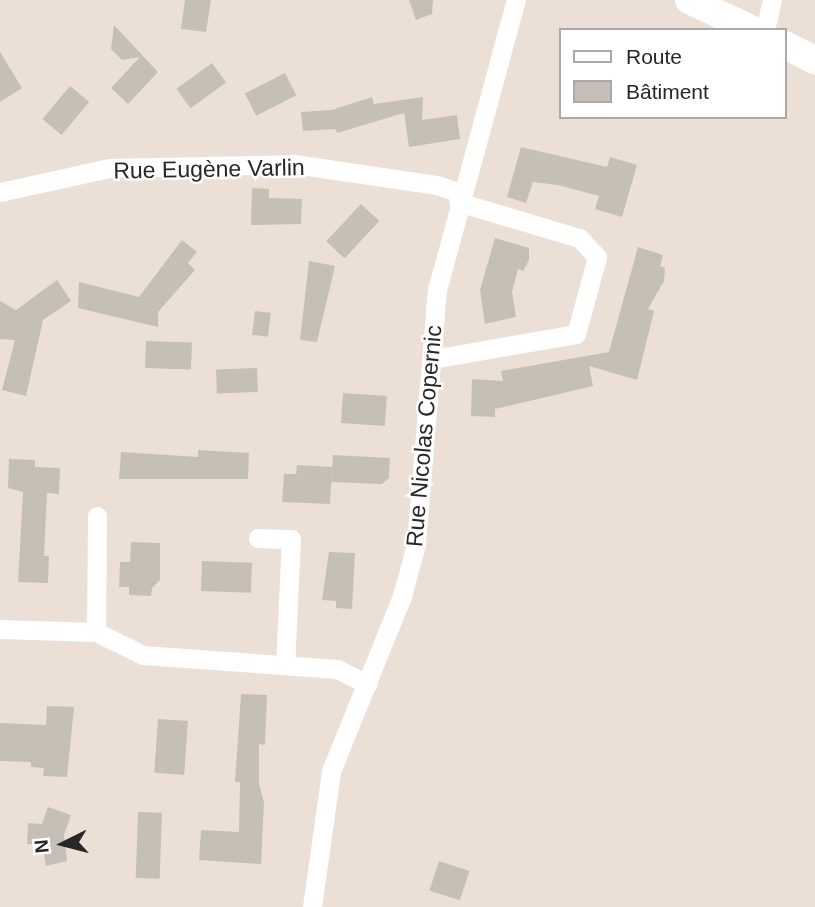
<!DOCTYPE html>
<meta charset="utf-8">
<style>
body{margin:0}
#map{position:relative;width:815px;height:907px;overflow:hidden;background:#ece0d6;font-family:Arial,sans-serif}
div>[style]{position:absolute}
.building>*{inset:0;background:#c5bfb6;transform-origin:0 0}
.street>*{height:19px;margin:-9.5px;padding:0 9.5px;transform-origin:9.5px;border-radius:9.5px;background:#fff}
.secondary>*{height:28px;margin:-14px;padding:0 14px;transform-origin:14px;border-radius:14px;background:#fff}
span{translate:-50% -50%;white-space:nowrap;text-align:center;line-height:1.15;-webkit-text-stroke:5px #fff;paint-order:stroke}
.street-label{font-size:23px;color:#272727}
.legend{position:absolute;left:559px;top:28px;width:228px;height:91px;box-sizing:border-box;background:#fff;border:2px solid #a9a9a9;margin:0;padding:9px 12px;list-style:none;font-size:21px;color:#272727}
.legend li{display:flex;align-items:center;gap:14px;height:35px}
.legend b{width:35px;border:2px solid #a9a9a9}
.north{position:absolute;left:28px;top:809px;width:70px;height:70px;-webkit-text-stroke:5px #fff;paint-order:stroke;rotate:264deg;font-size:19px;font-weight:700;line-height:28px;text-align:center;color:#272727}
.north::after{content:'';display:block;margin:auto;width:24px;height:32px;background:#272727;clip-path:polygon(50% 0,100% 100%,50% 72%,0 100%)}
</style>
<div id="map">
<div class="building">
<i style="clip-path:polygon(185px 0,211px 0,206px 32px,181px 29px)"></i>
<i style="clip-path:polygon(409px 0,433px 0,432px 14px,416px 20px)"></i>
<i style="clip-path:polygon(114px 25px,158px 72px,128px 104px,111px 88px,140px 57px,122px 60px,111px 49px)"></i>
<i style="clip-path:polygon(0 52px,22px 88px,0 102px)"></i>
<i style="left:212px;top:63px;width:24px;height:44px;rotate:54deg"></i>
<i style="left:285px;top:73px;width:25px;height:45px;rotate:63deg"></i>
<i style="left:70px;top:86px;width:25px;height:43px;rotate:40deg"></i>
<i style="clip-path:polygon(372px 97px,374px 104px,423px 97px,422px 120px,457px 115px,460px 139px,409px 147px,404px 113px,337px 133px,336px 129px,303px 131px,301px 112px,332px 110px)"></i>
<i style="clip-path:polygon(521px 147px,607px 167px,610px 157px,637px 165px,622px 217px,595px 209px,599px 196px,558px 185px,533px 182px,526px 203px,507px 197px)"></i>
<i style="clip-path:polygon(252px 188px,269px 189px,269px 198px,302px 199px,301px 224px,251px 225px)"></i>
<i style="left:361px;top:204px;width:25px;height:51px;rotate:43deg"></i>
<i style="clip-path:polygon(495px 238px,529px 248px,529px 260px,523px 271px,518px 269px,512px 292px,516px 317px,485px 324px,480px 290px)"></i>
<i style="clip-path:polygon(182px 240px,197px 252px,188px 263px,195px 270px,158px 312px,158px 327px,78px 308px,79px 282px,139px 297px)"></i>
<i style="clip-path:polygon(638px 247px,663px 255px,660px 266px,665px 268px,664px 281px,648px 309px,654px 311px,637px 380px,589px 366px,593px 386px,495px 409px,495px 417px,471px 416px,472px 379px,503px 381px,501px 371px,609px 352px)"></i>
<i style="clip-path:polygon(309px 261px,335px 266px,317px 342px,300px 340px)"></i>
<i style="clip-path:polygon(57px 280px,71px 301px,43px 320px,26px 396px,2px 390px,15px 340px,0 339px,0 301px,16px 310px)"></i>
<i style="left:255px;top:311px;width:16px;height:24px;rotate:7deg"></i>
<i style="left:146px;top:341px;width:46px;height:27px;rotate:2deg"></i>
<i style="left:257px;top:368px;width:24px;height:41px;rotate:88deg"></i>
<i style="left:343px;top:393px;width:44px;height:30px;rotate:4deg"></i>
<i style="clip-path:polygon(198px 450px,249px 453px,248px 479px,119px 479px,121px 452px,198px 457px)"></i>
<i style="clip-path:polygon(333px 455px,390px 458px,389px 478px,382px 484px,331px 482px)"></i>
<i style="clip-path:polygon(9px 459px,35px 460px,35px 467px,60px 468px,59px 494px,47px 493px,44px 556px,49px 556px,48px 583px,18px 582px,23px 492px,8px 488px)"></i>
<i style="clip-path:polygon(297px 465px,332px 467px,330px 504px,282px 502px,284px 474px,296px 474px)"></i>
<i style="clip-path:polygon(131px 542px,160px 543px,160px 580px,152px 588px,151px 596px,129px 595px,129px 587px,119px 587px,120px 562px,130px 562px)"></i>
<i style="clip-path:polygon(329px 552px,355px 553px,352px 609px,336px 608px,336px 601px,322px 600px)"></i>
<i style="left:202px;top:561px;width:50px;height:30px;rotate:2deg"></i>
<i style="clip-path:polygon(241px 694px,267px 695px,265px 745px,259px 744px,259px 783px,264px 803px,261px 864px,199px 860px,201px 830px,239px 832px,240px 782px,235px 782px)"></i>
<i style="clip-path:polygon(47px 706px,74px 707px,67px 777px,43px 776px,44px 768px,31px 767px,31px 762px,0 761px,0 723px,46px 725px)"></i>
<i style="left:158px;top:719px;width:30px;height:54px;rotate:4deg"></i>
<i style="clip-path:polygon(48px 807px,71px 815px,64px 835px,67px 861px,46px 866px,42px 845px,27px 844px,28px 823px,42px 824px)"></i>
<i style="left:138px;top:812px;width:24px;height:66px;rotate:2deg"></i>
<i style="left:439px;top:861px;width:32px;height:31px;rotate:18deg"></i>
</div>
<div class="street">
<i style="left:765px;top:30px;width:31px;rotate:-77deg"></i>
<i style="left:0;top:192px;width:112px;rotate:-12.4deg"></i>
<i style="left:109px;top:168px;width:185px;rotate:-1.2deg"></i>
<i style="left:294px;top:164px;width:145px;rotate:8.4deg"></i>
<i style="left:437px;top:185px;width:24px;rotate:19deg"></i>
<i style="left:432px;top:359px;width:146px;rotate:-9.8deg"></i>
<i style="left:576px;top:334px;width:80px;rotate:-74.7deg"></i>
<i style="left:597px;top:257px;width:26px;rotate:-133deg"></i>
<i style="left:579px;top:238px;width:126px;rotate:-163.4deg"></i>
<i style="left:258px;top:538px;width:33px;rotate:2deg"></i>
<i style="left:291px;top:539px;width:126px;rotate:92.7deg"></i>
<i style="left:0;top:629px;width:96px;rotate:1.8deg"></i>
<i style="left:96px;top:632px;width:52px;rotate:26.1deg"></i>
<i style="left:143px;top:655px;width:195px;rotate:4.1deg"></i>
<i style="left:337px;top:669px;width:34px;rotate:26deg"></i>
<i style="left:96px;top:632px;width:116px;rotate:-89.5deg"></i>
<i style="left:312px;top:907px;width:137px;rotate:-82deg"></i>
<i style="left:331px;top:771px;width:189px;rotate:-67.9deg"></i>
<i style="left:402px;top:596px;width:54px;rotate:-74.9deg"></i>
<i style="left:416px;top:544px;width:255px;rotate:-85.3deg"></i>
<i style="left:437px;top:290px;width:301px;rotate:-74.8deg"></i>
</div>
<div class="secondary">
<i style="left:689px;top:0;width:71px;rotate:25.1deg"></i>
<i style="left:785px;top:45px;width:34px;rotate:27deg"></i>
</div>
<div class="street-label">
<span style="left:209px;top:169px;rotate:-1deg">Rue Eugène Varlin</span>
<span style="left:424px;top:436px;rotate:-85deg">Rue Nicolas Copernic</span>
</div>
<ul class="legend">
<li><b style="height:9px;background:#fff"></b>Route</li>
<li><b style="height:19px;background:#c5bfb6"></b>Bâtiment</li>
</ul>
<div class="north">N</div>
</div>
